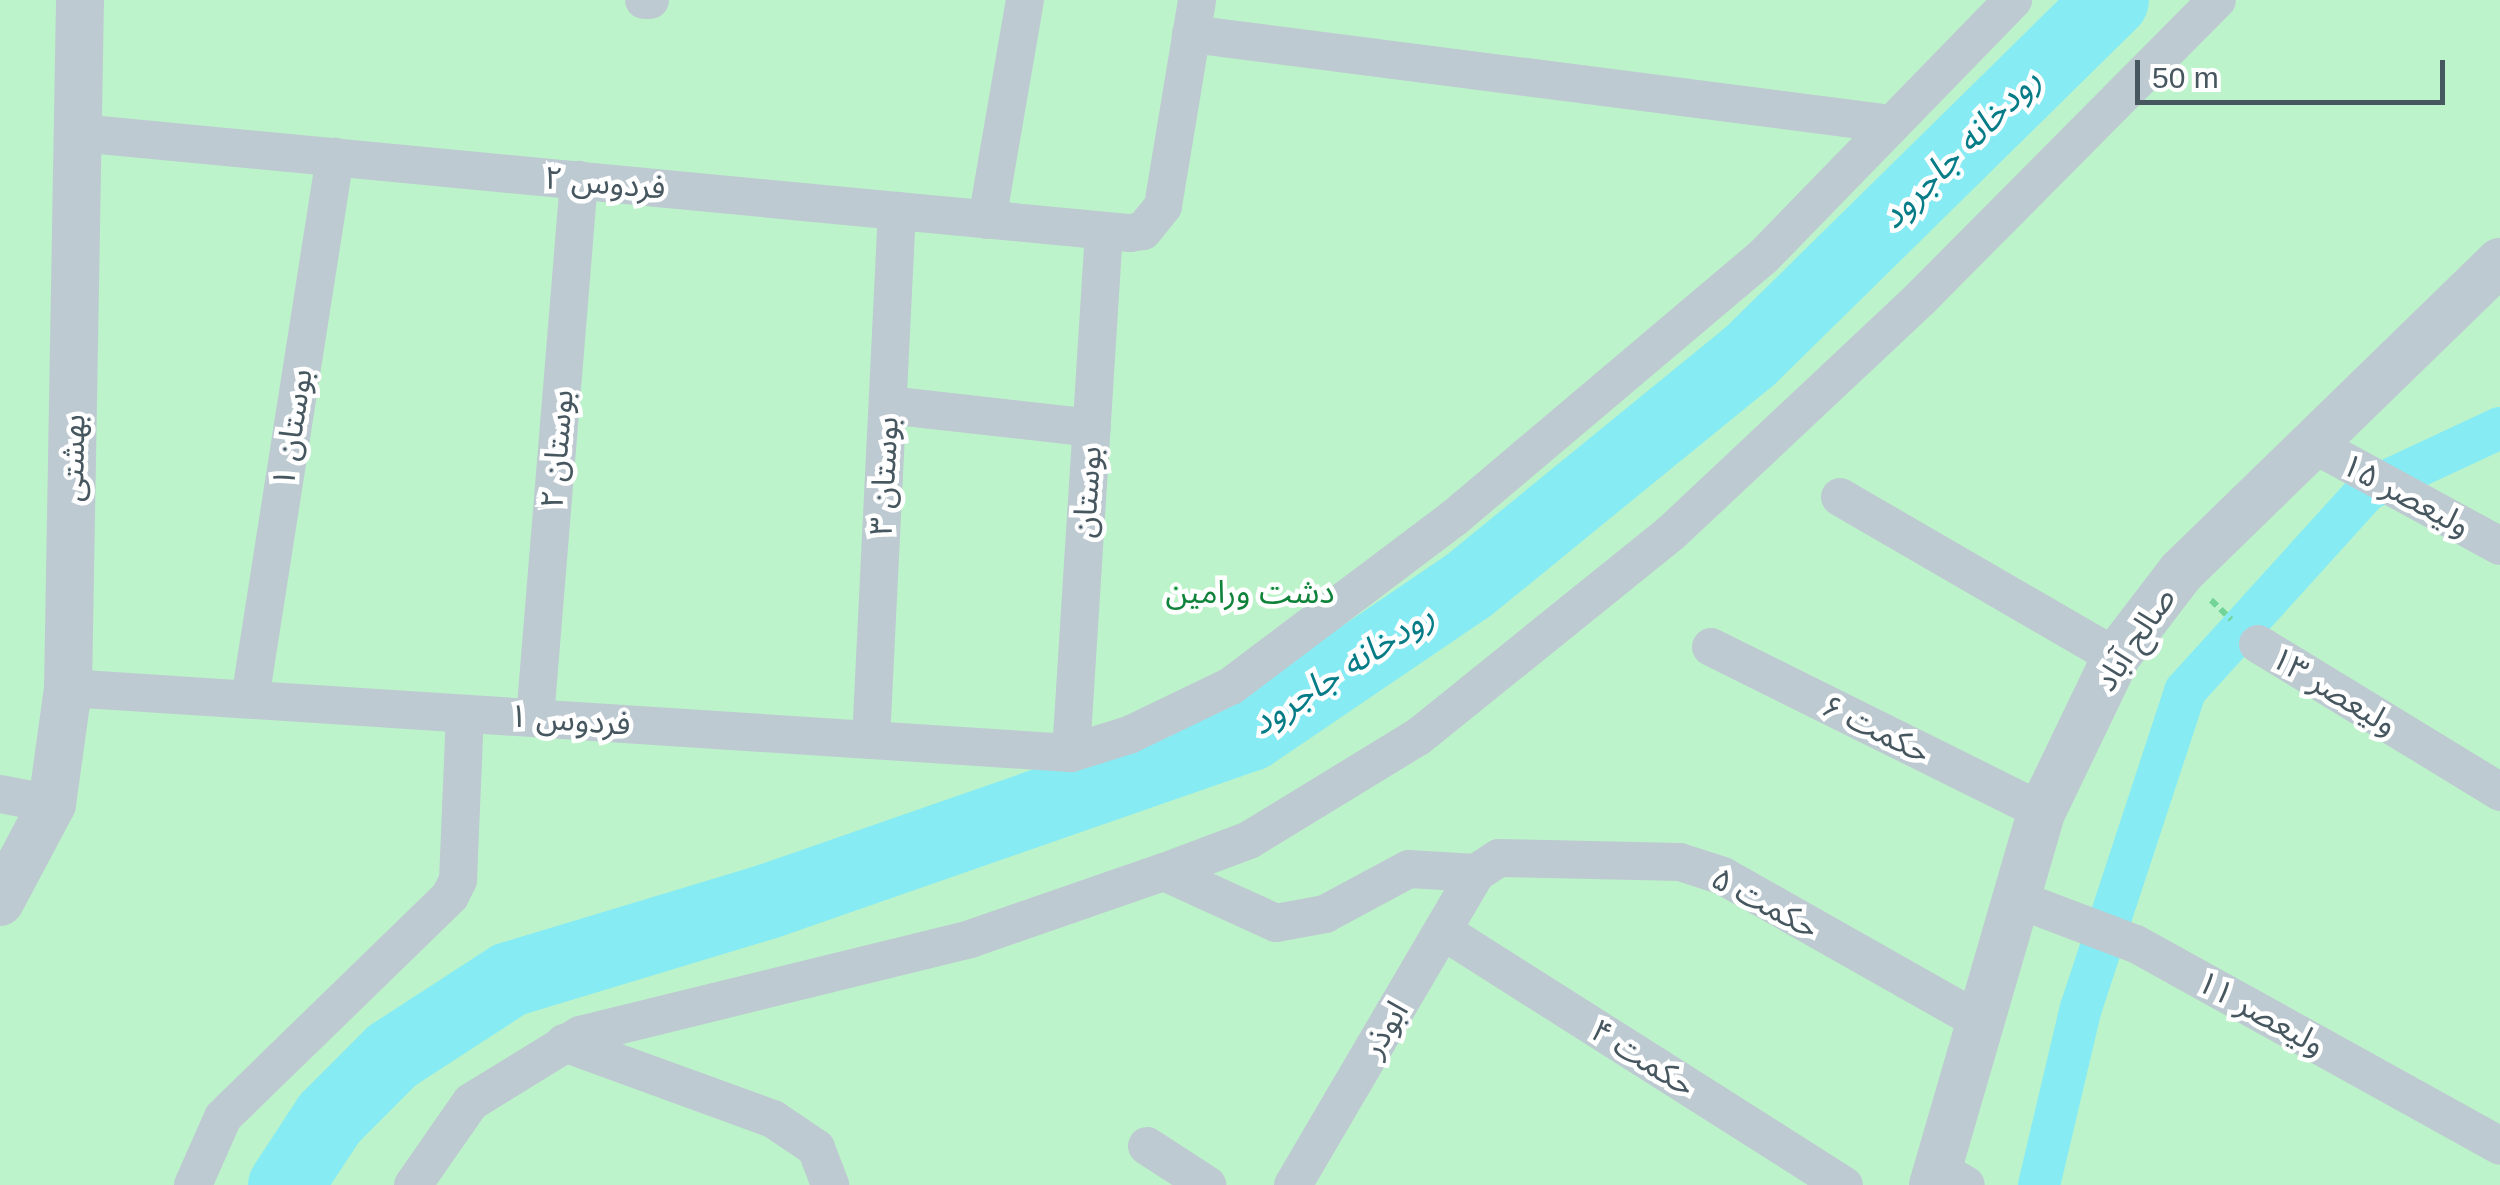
<!DOCTYPE html>
<meta charset="utf-8">
<style>
body{margin:0}
#map{position:relative;width:2500px;height:1185px;overflow:hidden;background:#f3f1f1;font-family:Arial,"Noto Sans Arabic",sans-serif}
div>[style]{position:absolute}
.green>*{inset:0;background:#bdf3cb;transform-origin:0 0}
.canal>*{height:42px;margin:-21px;padding:0 21px;transform-origin:21px;border-radius:21px;background:#87ebf3}
.river>*{height:75px;margin:-37.5px;padding:0 37.5px;transform-origin:37.5px;border-radius:37.5px;background:#87ebf3}
.path>*{height:6px;margin-top:-3px;transform-origin:0;background:repeating-linear-gradient(90deg,#72d497 0 8px,transparent 0 13px)}
.minor>*{height:38px;margin:-19px;padding:0 19px;transform-origin:19px;border-radius:19px;background:#becad1}
.tertiary>*{height:48px;margin:-24px;padding:0 24px;transform-origin:24px;border-radius:24px;background:#becad1}
span{translate:-50% -50%;white-space:nowrap;text-align:center;line-height:1.15;-webkit-text-stroke:9px #fff;paint-order:stroke}
.street-label{font-size:32px;color:#475760}
.park-label{font-size:32px;color:#10833b}
.water-label{font-size:35px;color:#067c87;font-style:italic}
.scale{position:absolute;left:2135px;top:60px;width:310px;height:45px;box-sizing:border-box;border:5px solid #475760;border-top:0;padding-left:12px;font-size:30px;line-height:35px;white-space:nowrap;color:#475760;-webkit-text-stroke:8px #fff;paint-order:stroke}
</style>
<div id="map">
<div class="green">
<i style="left:0;top:0;width:2500px;height:1185px"></i>
</div>
<div class="canal">
<i style="left:2039px;top:1185px;width:182px;rotate:-76.7deg"></i>
<i style="left:2081px;top:1008px;width:334px;rotate:-71.8deg"></i>
<i style="left:2185px;top:691px;width:271px;rotate:-47.8deg"></i>
<i style="left:2367px;top:490px;width:147px;rotate:-25deg"></i>
</div>
<div class="river">
<i style="left:285px;top:1185px;width:80px;rotate:-56.7deg"></i>
<i style="left:329px;top:1118px;width:89px;rotate:-45deg"></i>
<i style="left:392px;top:1055px;width:140px;rotate:-33deg"></i>
<i style="left:509px;top:979px;width:270px;rotate:-16.8deg"></i>
<i style="left:767px;top:901px;width:511px;rotate:-19.18deg"></i>
<i style="left:1250px;top:733px;width:263px;rotate:-34.2deg"></i>
<i style="left:1468px;top:585px;width:361px;rotate:-39.2deg"></i>
<i style="left:1748px;top:357px;width:509px;rotate:-44.52deg"></i>
</div>
<div class="path">
<i style="left:2211px;top:600px;width:28px;rotate:44deg"></i>
</div>
<div class="minor">
<i style="left:644px;top:0;width:6px"></i>
<i style="left:1191px;top:34px;width:707px;rotate:7.32deg"></i>
<i style="left:79px;top:133px;width:1056px;rotate:5.44deg"></i>
<i style="left:1130px;top:233px;width:13px;rotate:-9deg"></i>
<i style="left:1143px;top:231px;width:32px;rotate:-51deg"></i>
<i style="left:1163px;top:206px;width:209px;rotate:-80.6deg"></i>
<i style="left:987px;top:220px;width:223px;rotate:-80.2deg"></i>
<i style="left:888px;top:405px;width:205px;rotate:6.4deg"></i>
<i style="left:2313px;top:444px;width:213px;rotate:28.6deg"></i>
<i style="left:1840px;top:497px;width:319px;rotate:30.1deg"></i>
<i style="left:2258px;top:644px;width:284px;rotate:31.4deg"></i>
<i style="left:1711px;top:647px;width:369px;rotate:26.4deg"></i>
<i style="left:68px;top:688px;width:1005px;rotate:3.71deg"></i>
<i style="left:1071px;top:753px;width:61px;rotate:-17.2deg"></i>
<i style="left:1129px;top:735px;width:113px;rotate:-25.7deg"></i>
<i style="left:1231px;top:686px;width:279px;rotate:-37deg"></i>
<i style="left:1454px;top:518px;width:404px;rotate:-40.2deg"></i>
<i style="left:1763px;top:257px;width:359px;rotate:-45.8deg"></i>
<i style="left:250px;top:699px;width:549px;rotate:-81.09deg"></i>
<i style="left:535px;top:718px;width:540px;rotate:-85.32deg"></i>
<i style="left:871px;top:740px;width:530px;rotate:-87.19deg"></i>
<i style="left:1071px;top:753px;width:523px;rotate:-86.38deg"></i>
<i style="left:0;top:794px;width:53px;rotate:10.9deg"></i>
<i style="left:1164px;top:872px;width:123px;rotate:24.5deg"></i>
<i style="left:1276px;top:923px;width:50px;rotate:-10.4deg"></i>
<i style="left:1325px;top:914px;width:95px;rotate:-28.2deg"></i>
<i style="left:1409px;top:869px;width:67px;rotate:3.4deg"></i>
<i style="left:2014px;top:898px;width:130px;rotate:20.7deg"></i>
<i style="left:2136px;top:944px;width:416px;rotate:29deg"></i>
<i style="left:1443px;top:931px;width:475px;rotate:32.4deg"></i>
<i style="left:564px;top:1043px;width:222px;rotate:20deg"></i>
<i style="left:773px;top:1119px;width:52px;rotate:34deg"></i>
<i style="left:816px;top:1148px;width:40px;rotate:69deg"></i>
<i style="left:1147px;top:1146px;width:72px;rotate:33deg"></i>
<i style="left:1938px;top:1169px;width:32px;rotate:30deg"></i>
<i style="left:193px;top:1185px;width:74px;rotate:-66.2deg"></i>
<i style="left:223px;top:1117px;width:317px;rotate:-44.2deg"></i>
<i style="left:450px;top:896px;width:18px;rotate:-63deg"></i>
<i style="left:458px;top:880px;width:166px;rotate:-87.6deg"></i>
<i style="left:413px;top:1185px;width:101px;rotate:-55.1deg"></i>
<i style="left:471px;top:1102px;width:128px;rotate:-31.6deg"></i>
<i style="left:580px;top:1035px;width:402px;rotate:-13.8deg"></i>
<i style="left:970px;top:939px;width:205px;rotate:-19.1deg"></i>
<i style="left:1164px;top:872px;width:91px;rotate:-20.6deg"></i>
<i style="left:1249px;top:840px;width:198px;rotate:-31.4deg"></i>
<i style="left:1418px;top:737px;width:325px;rotate:-38.9deg"></i>
<i style="left:1671px;top:533px;width:343px;rotate:-43.2deg"></i>
<i style="left:1921px;top:298px;width:420px;rotate:-45.2deg"></i>
<i style="left:1293px;top:1185px;width:362px;rotate:-59.6deg"></i>
<i style="left:1476px;top:873px;width:27px;rotate:-33deg"></i>
<i style="left:1499px;top:858px;width:181px;rotate:1.3deg"></i>
<i style="left:1680px;top:862px;width:45px;rotate:18deg"></i>
<i style="left:1723px;top:876px;width:293px;rotate:29.5deg"></i>
</div>
<div class="tertiary">
<i style="left:0;top:902px;width:111px;rotate:-62deg"></i>
<i style="left:52px;top:804px;width:117px;rotate:-82.1deg"></i>
<i style="left:68px;top:688px;width:688px;rotate:-89deg"></i>
<i style="left:1933px;top:1185px;width:390px;rotate:-73.8deg"></i>
<i style="left:2042px;top:811px;width:171px;rotate:-64.3deg"></i>
<i style="left:2116px;top:657px;width:107px;rotate:-52.6deg"></i>
<i style="left:2181px;top:572px;width:445px;rotate:-44.2deg"></i>
</div>
<div class="street-label">
<span style="left:605px;top:183px;rotate:5deg">فردوس ۲</span>
<span style="left:292px;top:428px;rotate:-81deg">بوستان ۱</span>
<span style="left:557px;top:449px;rotate:-85deg">بوستان ۲</span>
<span style="left:73px;top:458px;rotate:-89deg">بهشتی</span>
<span style="left:884px;top:476px;rotate:-87deg">بوستان ۳</span>
<span style="left:1087px;top:492px;rotate:-86deg">بوستان</span>
<span style="left:2406px;top:495px;rotate:28deg">۱۵ ولیعصر</span>
<span style="left:2135px;top:639px;rotate:-56deg">صالح آباد</span>
<span style="left:2334px;top:691px;rotate:31deg">ولیعصر ۱۳</span>
<span style="left:570px;top:720px;rotate:4deg">فردوس ۱</span>
<span style="left:1876px;top:729px;rotate:26deg">حکمت ۶</span>
<span style="left:1765px;top:903px;rotate:28deg">حکمت ۵</span>
<span style="left:2261px;top:1013px;rotate:29deg">ولیعصر ۱۱</span>
<span style="left:1385px;top:1029px;rotate:-59deg">ابوذر</span>
<span style="left:1643px;top:1058px;rotate:32deg">حکمت ۴</span>
</div>
<div class="park-label">
<span style="left:1250px;top:592px">دشت ورامین</span>
</div>
<div class="water-label">
<span style="left:1960px;top:148px;rotate:-45deg">رودخانه جاجرود</span>
<span style="left:1342px;top:669px;rotate:-33deg">رودخانه جاجرود</span>
</div>
<div class="scale">50 m</div>
</div>
